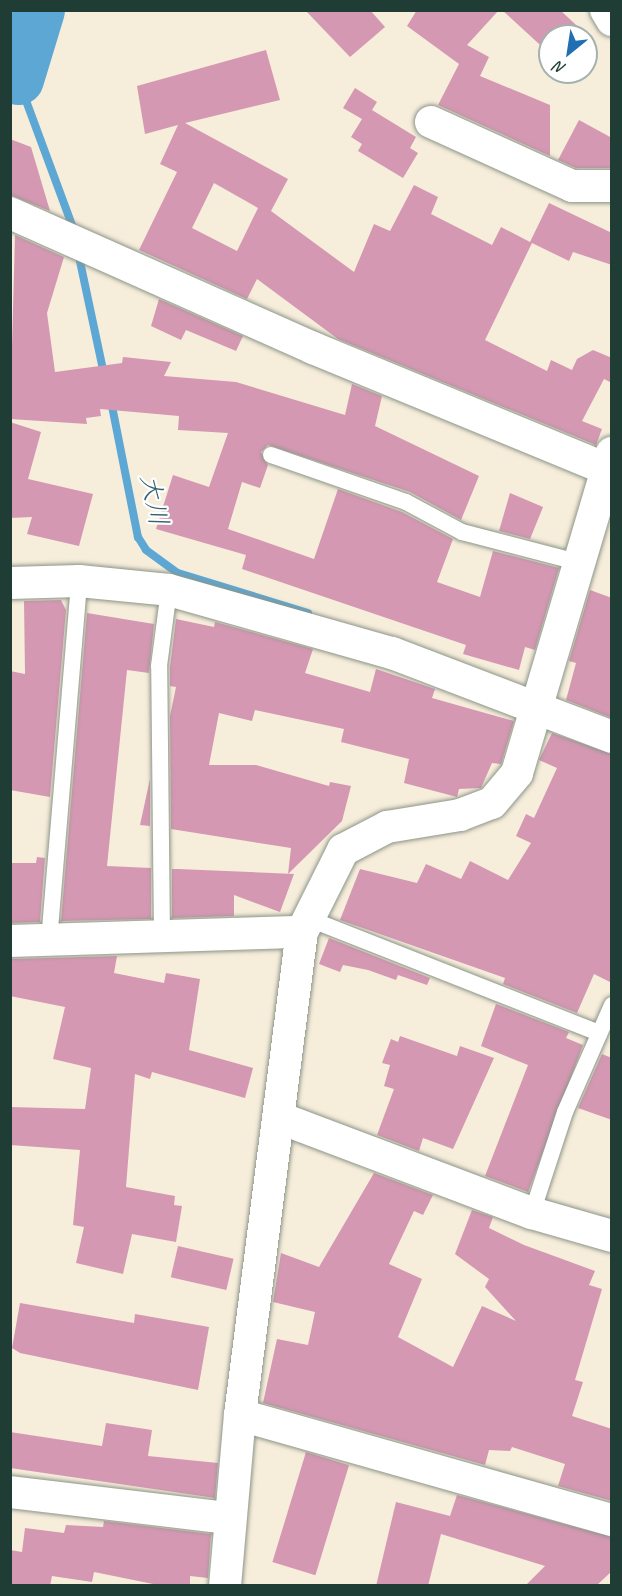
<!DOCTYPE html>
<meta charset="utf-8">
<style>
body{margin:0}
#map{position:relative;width:622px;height:1596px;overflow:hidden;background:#f7eddb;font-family:Caveat,"Klee One",sans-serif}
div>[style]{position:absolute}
.stream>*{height:8px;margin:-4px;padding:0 4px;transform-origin:4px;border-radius:4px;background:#5da7d4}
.river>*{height:51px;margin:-25.5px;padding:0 25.5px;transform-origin:25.5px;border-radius:25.5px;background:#5da7d4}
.building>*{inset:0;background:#d598b3;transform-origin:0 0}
.roads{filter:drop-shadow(0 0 2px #8b9588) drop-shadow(0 0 2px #8b9588)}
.lane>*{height:16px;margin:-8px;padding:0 8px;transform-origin:8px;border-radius:8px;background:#fff}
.street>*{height:32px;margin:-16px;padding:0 16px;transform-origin:16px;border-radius:16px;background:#fff}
span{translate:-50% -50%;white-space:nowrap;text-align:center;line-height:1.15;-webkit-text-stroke:4.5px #fff;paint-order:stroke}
.water-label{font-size:26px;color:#35626c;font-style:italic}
.frame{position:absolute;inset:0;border:12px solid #1f3d34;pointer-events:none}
.north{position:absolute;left:538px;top:24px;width:60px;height:60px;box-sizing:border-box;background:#fff;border:2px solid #a5b1ae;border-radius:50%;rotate:210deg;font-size:16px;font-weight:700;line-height:24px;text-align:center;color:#1f3d34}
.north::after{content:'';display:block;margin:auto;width:21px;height:27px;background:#1f6fb2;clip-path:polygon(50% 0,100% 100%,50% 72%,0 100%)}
</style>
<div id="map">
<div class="stream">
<i style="left:18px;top:79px;width:164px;rotate:69.7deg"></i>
<i style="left:10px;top:94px;width:17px;rotate:-62deg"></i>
<i style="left:78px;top:252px;width:125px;rotate:78deg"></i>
<i style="left:111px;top:401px;width:139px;rotate:78.8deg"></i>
<i style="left:138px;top:537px;width:15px;rotate:58deg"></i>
<i style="left:146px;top:550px;width:39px;rotate:36deg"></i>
<i style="left:178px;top:573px;width:136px;rotate:17.1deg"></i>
</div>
<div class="river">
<i style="left:18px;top:79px;width:72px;rotate:-73.1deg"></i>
</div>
<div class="building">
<i style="clip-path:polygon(305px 10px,370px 10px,385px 27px,350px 57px)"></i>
<i style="clip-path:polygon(417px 10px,499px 10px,467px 45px,489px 57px,480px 76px,550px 105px,550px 156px,438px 105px,459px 64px,407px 26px)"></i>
<i style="clip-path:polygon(502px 10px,560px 10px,588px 36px,550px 36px,550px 54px)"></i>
<i style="clip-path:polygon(evenodd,266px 50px,280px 100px,185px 123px,288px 179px,271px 211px,354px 272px,374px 224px,390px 231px,414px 185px,438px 197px,431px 214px,492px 245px,501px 227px,530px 242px,549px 203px,612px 233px,612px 265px,573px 252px,569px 261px,532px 243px,485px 340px,547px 371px,551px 360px,572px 370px,577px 359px,593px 350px,612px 358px,612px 383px,604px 379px,582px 421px,602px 429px,596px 445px,338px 339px,257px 279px,247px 299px,139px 250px,177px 172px,160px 164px,178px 125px,145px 134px,137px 86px,266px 50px,214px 183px,258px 208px,237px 251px,192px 228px,214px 183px)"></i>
<i style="clip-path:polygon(355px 88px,377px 102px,372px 110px,416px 137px,410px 148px,418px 153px,403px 178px,358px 151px,362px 144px,351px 137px,362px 119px,343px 108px)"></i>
<i style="clip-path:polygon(579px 120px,612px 138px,612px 168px,576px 168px,558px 160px)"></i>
<i style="clip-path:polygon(10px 139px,31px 147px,50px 211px,10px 195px)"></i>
<i style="clip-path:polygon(15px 235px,64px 257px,47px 313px,55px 372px,122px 363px,123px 357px,171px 362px,164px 376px,236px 382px,345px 415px,352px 384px,382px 396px,375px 426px,479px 476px,461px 520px,410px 492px,268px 445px,261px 452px,268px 465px,260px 488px,242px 482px,228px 529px,314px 559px,338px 489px,402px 512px,453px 539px,437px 582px,480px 597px,493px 551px,559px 568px,535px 650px,525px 647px,519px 670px,463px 654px,466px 645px,242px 569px,246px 555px,156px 529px,173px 475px,209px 487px,228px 433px,178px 430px,179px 416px,100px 409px,101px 416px,86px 418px,87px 424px,10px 419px)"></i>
<i style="clip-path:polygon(159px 299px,243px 336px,236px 351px,186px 330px,181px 340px,151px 326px)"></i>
<i style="clip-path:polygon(10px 422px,41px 432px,28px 479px,93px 494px,79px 546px,27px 534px,32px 517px,10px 518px)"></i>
<i style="clip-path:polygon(510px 493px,543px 507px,530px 539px,499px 531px)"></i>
<i style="clip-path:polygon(590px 590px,612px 598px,612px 718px,566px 700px,576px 663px,569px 661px)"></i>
<i style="clip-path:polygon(61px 600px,66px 610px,50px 797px,10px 790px,10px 671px,25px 674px,24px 601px)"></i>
<i style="clip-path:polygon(87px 613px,154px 624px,149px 673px,127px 670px,107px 866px,151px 868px,151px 919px,61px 921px)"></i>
<i style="clip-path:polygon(176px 619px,214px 627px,215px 622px,313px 649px,305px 673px,370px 692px,376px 669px,435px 689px,432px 698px,514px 721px,501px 764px,492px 763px,481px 788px,459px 789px,457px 797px,404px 783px,409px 759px,341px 742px,344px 729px,255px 710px,252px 721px,219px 713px,209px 765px,256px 765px,329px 786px,330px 782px,351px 786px,342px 821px,288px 874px,291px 848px,171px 829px,170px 716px,176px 687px,170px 686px,170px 667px)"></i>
<i style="clip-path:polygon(552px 733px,612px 754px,612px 983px,594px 974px,577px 1013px,503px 984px,505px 978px,340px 920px,360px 869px,417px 883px,426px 864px,461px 879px,470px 861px,508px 880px,531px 843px,516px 836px,526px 814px,534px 818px,557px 768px,539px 760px)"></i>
<i style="clip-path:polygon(150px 779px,150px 826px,140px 825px)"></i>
<i style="clip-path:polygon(37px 857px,45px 858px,40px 922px,10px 923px,10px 863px,36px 863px)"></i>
<i style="clip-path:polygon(172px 869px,178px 869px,294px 874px,280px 912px,234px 895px,234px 916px,172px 918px)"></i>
<i style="clip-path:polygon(329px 938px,430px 978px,427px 985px,398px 975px,396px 980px,368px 970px,343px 965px,340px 972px,319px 964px)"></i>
<i style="clip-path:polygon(117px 956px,114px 973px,164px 983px,166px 973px,200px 979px,189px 1050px,253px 1068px,245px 1098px,152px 1072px,150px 1079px,135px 1074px,126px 1187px,175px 1196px,174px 1205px,182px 1206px,176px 1242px,132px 1234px,123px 1274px,76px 1263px,84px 1227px,73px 1225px,80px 1150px,10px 1145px,10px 1107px,85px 1109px,91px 1068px,53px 1059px,65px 1007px,10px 996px,10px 959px)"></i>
<i style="clip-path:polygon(496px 1004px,569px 1032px,566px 1038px,583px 1045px,528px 1192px,485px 1176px,528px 1065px,481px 1046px)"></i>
<i style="clip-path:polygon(400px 1036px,457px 1056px,460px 1046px,494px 1058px,453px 1149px,423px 1138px,419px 1151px,377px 1135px,394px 1089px,384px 1086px,390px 1065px,382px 1063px,391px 1039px,398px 1042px)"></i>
<i style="clip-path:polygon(602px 1054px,612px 1058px,612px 1120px,578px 1108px)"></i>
<i style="clip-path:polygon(374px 1173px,433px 1195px,423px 1215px,414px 1211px,389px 1264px,422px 1279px,398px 1337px,453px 1367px,482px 1306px,516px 1321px,485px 1287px,489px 1279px,455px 1254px,472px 1210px,493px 1217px,489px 1228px,524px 1245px,595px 1271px,589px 1285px,602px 1289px,575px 1380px,583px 1382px,572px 1416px,612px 1429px,612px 1501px,558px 1486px,565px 1464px,512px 1447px,510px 1451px,489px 1450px,485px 1465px,263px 1403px,277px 1339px,308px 1345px,315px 1312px,273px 1302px,281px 1253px,319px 1267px)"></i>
<i style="left:178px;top:1246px;width:57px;height:32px;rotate:13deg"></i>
<i style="clip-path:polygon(20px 1303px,134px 1323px,135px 1314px,209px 1327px,198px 1390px,20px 1353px,12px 1348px)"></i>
<i style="clip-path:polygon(106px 1423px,152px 1430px,148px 1456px,218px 1463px,215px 1498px,10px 1468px,10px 1432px,102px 1446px)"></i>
<i style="left:306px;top:1452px;width:45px;height:115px;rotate:17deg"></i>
<i style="clip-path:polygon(457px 1495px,612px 1537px,612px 1571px,596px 1586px,525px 1586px,545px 1566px,441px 1534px,428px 1586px,376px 1586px,396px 1502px,450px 1516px)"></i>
<i style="clip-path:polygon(104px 1521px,211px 1534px,208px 1578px,190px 1576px,190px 1586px,163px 1586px,94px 1572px,92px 1582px,52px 1576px,50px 1586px,10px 1586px,10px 1550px,22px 1552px,25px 1528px,64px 1533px,66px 1525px,103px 1527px)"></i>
</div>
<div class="roads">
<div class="lane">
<i style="left:271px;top:455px;width:143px;rotate:19.2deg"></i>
<i style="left:406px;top:502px;width:64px;rotate:28.2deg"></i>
<i style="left:462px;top:532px;width:123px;rotate:14.6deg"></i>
<i style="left:307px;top:918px;width:314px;rotate:21.5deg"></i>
<i style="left:162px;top:936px;width:270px;rotate:-90.6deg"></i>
<i style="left:159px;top:666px;width:77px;rotate:-82.5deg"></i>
<i style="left:49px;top:941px;width:361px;rotate:-85.2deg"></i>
<i style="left:532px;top:1213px;width:106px;rotate:-71.9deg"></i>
<i style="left:565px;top:1112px;width:117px;rotate:-66.3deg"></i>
</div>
<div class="street">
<i style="left:606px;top:10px;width:12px;rotate:59deg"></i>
<i style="left:431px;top:122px;width:155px;rotate:24.4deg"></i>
<i style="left:572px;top:186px;width:40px"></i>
<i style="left:10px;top:213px;width:332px;rotate:24deg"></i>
<i style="left:313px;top:348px;width:323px;rotate:22.4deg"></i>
<i style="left:10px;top:583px;width:69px;rotate:-1.7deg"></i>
<i style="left:79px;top:581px;width:90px;rotate:5.7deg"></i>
<i style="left:169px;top:590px;width:232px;rotate:15.8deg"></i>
<i style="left:392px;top:653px;width:235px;rotate:20.9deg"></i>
<i style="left:10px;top:941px;width:292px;rotate:-1.8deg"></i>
<i style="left:280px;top:1118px;width:269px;rotate:20.7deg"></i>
<i style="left:532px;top:1213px;width:83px;rotate:16deg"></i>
<i style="left:240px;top:1415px;width:387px;rotate:15.8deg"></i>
<i style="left:10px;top:1492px;width:221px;rotate:6.8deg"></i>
<i style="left:225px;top:1586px;width:172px;rotate:-85deg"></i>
<i style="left:240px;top:1415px;width:487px;rotate:-82.7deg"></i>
<i style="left:302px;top:932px;width:92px;rotate:-63.4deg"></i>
<i style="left:343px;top:850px;width:50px;rotate:-27.6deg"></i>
<i style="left:387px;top:827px;width:74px;rotate:-9.3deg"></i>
<i style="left:460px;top:815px;width:34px;rotate:-21deg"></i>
<i style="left:492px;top:803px;width:39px;rotate:-50deg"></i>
<i style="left:517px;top:773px;width:334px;rotate:-73.5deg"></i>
</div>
</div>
<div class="water-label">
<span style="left:154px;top:500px;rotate:78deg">大川</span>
</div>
<div class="frame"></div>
<div class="north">N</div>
</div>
